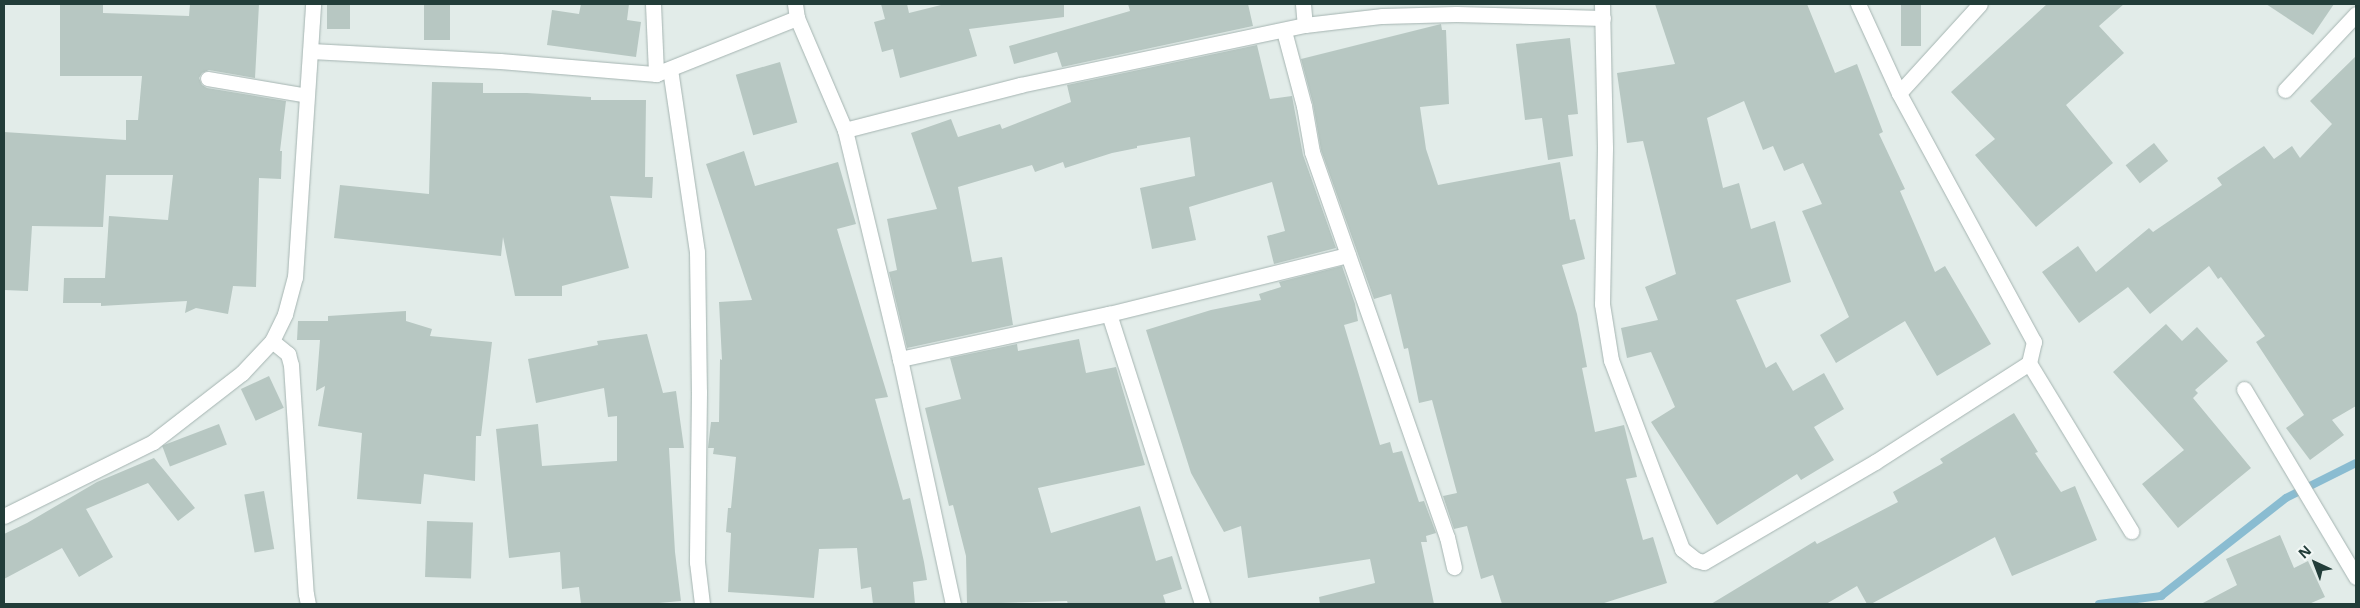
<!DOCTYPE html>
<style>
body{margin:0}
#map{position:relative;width:2360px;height:608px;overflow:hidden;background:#e2ece9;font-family:"Noto Sans",sans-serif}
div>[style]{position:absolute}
.stream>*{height:8px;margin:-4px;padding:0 4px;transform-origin:4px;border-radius:4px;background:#8abcd1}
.building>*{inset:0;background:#b7c7c2;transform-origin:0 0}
.roads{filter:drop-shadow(0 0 1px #a5b4b1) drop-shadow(0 0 1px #a5b4b1)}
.lane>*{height:14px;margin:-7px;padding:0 7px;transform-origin:7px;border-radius:7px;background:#fff}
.street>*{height:15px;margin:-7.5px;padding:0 7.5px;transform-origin:7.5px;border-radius:7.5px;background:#fff}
span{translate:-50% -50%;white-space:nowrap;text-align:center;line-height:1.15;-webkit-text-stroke:4.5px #f2f8f6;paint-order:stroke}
.frame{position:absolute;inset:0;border:5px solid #223d39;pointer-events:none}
.north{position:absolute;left:2290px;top:538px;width:50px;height:50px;-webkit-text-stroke:4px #f2f8f6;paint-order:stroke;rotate:317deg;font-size:14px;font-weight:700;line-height:20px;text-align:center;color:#223d39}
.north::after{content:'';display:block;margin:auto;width:18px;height:22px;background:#223d39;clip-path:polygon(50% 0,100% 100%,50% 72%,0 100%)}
</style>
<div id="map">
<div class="stream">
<i style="left:2099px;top:604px;width:63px;rotate:-7.4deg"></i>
<i style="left:2161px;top:596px;width:159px;rotate:-38.1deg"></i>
<i style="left:2286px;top:498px;width:78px;rotate:-26.6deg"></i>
</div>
<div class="building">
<i style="clip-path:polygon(60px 4px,103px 4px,103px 13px,189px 16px,190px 4px,259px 4px,255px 78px,209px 70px,202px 73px,199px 78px,202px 85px,207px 88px,286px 101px,280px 151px,282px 151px,281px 179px,259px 178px,256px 287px,233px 286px,228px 314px,196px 308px,185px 313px,187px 301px,101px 306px,101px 303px,63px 303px,64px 278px,105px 278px,109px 216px,168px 220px,173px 175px,106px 175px,103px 227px,32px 226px,28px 291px,4px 290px,4px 132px,126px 140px,126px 120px,138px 120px,142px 76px,60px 76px)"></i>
<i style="left:327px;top:4px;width:23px;height:25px"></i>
<i style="left:424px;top:4px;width:26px;height:36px"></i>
<i style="clip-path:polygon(581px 4px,629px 4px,627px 20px,641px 22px,636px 57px,547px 45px,552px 10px,579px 14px)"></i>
<i style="clip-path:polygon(881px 4px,907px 4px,909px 13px,945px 4px,1064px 4px,1064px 17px,969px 29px,977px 56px,900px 78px,893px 49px,882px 52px,874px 22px,885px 19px)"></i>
<i style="clip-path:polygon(1128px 4px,1248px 4px,1253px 26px,1062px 67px,1057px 52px,1014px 64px,1009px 46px,1130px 11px)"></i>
<i style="clip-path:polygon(1655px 4px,1807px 4px,1835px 73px,1857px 64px,1883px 132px,1879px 134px,1905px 189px,1900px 191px,1935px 272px,1945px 266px,1991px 344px,1937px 376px,1905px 321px,1836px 363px,1820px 335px,1849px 317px,1802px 211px,1822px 204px,1803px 163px,1784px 171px,1773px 146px,1763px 150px,1744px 101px,1707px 118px,1723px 188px,1739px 183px,1751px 229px,1775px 221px,1791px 282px,1736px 300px,1766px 368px,1776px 362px,1793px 391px,1824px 373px,1844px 409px,1814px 427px,1834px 460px,1801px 480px,1797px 474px,1717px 525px,1651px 422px,1675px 407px,1651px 352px,1627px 358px,1621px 328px,1658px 320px,1645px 287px,1676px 274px,1643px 141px,1627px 143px,1617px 73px,1675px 64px)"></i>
<i style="left:1901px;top:4px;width:20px;height:42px"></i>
<i style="clip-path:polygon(2047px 4px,2124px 4px,2099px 26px,2124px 53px,2066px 105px,2113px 163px,2036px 227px,1975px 155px,1995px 139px,1951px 92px)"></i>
<i style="clip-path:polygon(2266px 4px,2334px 4px,2313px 35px)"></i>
<i style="clip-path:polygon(1441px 24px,1442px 30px,1446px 30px,1449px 104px,1420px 107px,1426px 149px,1438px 185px,1560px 162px,1570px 220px,1575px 219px,1585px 259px,1562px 265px,1577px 314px,1587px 367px,1582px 368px,1595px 432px,1624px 425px,1637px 477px,1626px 479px,1643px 540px,1653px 537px,1667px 583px,1601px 604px,1502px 604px,1493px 575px,1481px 579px,1467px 526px,1454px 529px,1443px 496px,1457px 493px,1432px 400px,1419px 403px,1408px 348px,1404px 349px,1391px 294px,1374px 299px,1321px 150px,1313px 104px,1301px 59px)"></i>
<i style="clip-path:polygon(1570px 38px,1578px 114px,1568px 115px,1573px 156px,1548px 160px,1542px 118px,1525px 120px,1516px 44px)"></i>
<i style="clip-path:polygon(1257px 45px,1270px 99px,1292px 96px,1303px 155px,1336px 248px,1274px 264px,1267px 236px,1285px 231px,1272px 182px,1189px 207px,1196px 240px,1152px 249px,1140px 188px,1195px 176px,1190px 137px,1137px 146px,1137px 148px,1112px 153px,1065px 168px,1063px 162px,1035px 172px,1032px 165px,958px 187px,972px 262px,1002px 257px,1013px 325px,907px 348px,889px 272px,897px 270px,887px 219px,937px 209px,911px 133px,951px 119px,958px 137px,1000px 124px,1002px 129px,1071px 102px,1067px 85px)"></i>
<i style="clip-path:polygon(2356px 56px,2356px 406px,2332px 420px,2344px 435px,2310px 460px,2286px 428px,2304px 415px,2256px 342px,2265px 336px,2221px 277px,2218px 279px,2209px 266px,2150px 314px,2128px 287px,2079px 323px,2042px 272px,2078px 246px,2096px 272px,2149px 228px,2153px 232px,2222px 185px,2217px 178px,2264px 146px,2274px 159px,2292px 146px,2300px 158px,2332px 124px,2310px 101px)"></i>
<i style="left:780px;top:62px;width:63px;height:46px;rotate:74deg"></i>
<i style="clip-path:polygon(432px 82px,483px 83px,483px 93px,527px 93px,591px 97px,591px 100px,646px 100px,645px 177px,653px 177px,652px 198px,610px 196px,629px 268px,562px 286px,562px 296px,515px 296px,503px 237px,501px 256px,334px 238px,340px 185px,429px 194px)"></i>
<i style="left:2154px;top:143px;width:23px;height:36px;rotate:52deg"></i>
<i style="clip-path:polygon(744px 151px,755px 186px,838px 162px,856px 224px,837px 229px,888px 397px,875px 399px,903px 500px,910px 498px,924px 562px,927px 580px,913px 582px,915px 604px,873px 604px,871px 587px,861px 589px,857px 548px,819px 549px,814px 598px,728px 592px,731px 533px,726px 532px,728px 508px,731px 508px,736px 457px,713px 454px,714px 448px,708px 448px,711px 422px,719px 422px,720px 359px,722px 360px,719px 302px,752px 300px,706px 164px)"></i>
<i style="clip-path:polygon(1342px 266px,1355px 304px,1358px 321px,1344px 325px,1380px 445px,1390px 442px,1393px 453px,1402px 451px,1419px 502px,1424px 501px,1436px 533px,1426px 536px,1427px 542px,1421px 542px,1434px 604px,1320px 604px,1319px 597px,1375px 583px,1370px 559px,1248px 578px,1241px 526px,1224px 532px,1191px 473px,1146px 330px,1211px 310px,1261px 300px,1259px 294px,1281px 287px,1279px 282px)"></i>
<i style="clip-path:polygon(406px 311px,406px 321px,432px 329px,430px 336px,492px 342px,481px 436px,476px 436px,475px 481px,424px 474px,421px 504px,357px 499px,362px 433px,318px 426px,325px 386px,316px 391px,320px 340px,297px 340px,298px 321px,328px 321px,328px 316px)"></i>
<i style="clip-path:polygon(2166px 324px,2182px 341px,2197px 327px,2228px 361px,2195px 390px,2198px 393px,2193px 398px,2251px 468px,2178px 528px,2142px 484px,2184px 450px,2113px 372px)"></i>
<i style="clip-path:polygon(647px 334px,663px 393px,676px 391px,684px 448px,669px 448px,675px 552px,681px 601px,648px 604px,581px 604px,579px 587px,562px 589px,560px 552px,509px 558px,496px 429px,538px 424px,542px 466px,617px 461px,617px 416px,608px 417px,604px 388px,536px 403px,528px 359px,598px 345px,597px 341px)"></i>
<i style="clip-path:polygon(1079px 339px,1086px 373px,1116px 367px,1145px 465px,1038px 488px,1051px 533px,1140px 506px,1156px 561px,1172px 556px,1182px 589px,1163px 595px,1166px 604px,1068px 604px,1067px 601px,967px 604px,966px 556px,953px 505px,949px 506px,925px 408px,961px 399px,950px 358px,1017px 344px,1018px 351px)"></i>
<i style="left:269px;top:376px;width:35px;height:31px;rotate:65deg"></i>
<i style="clip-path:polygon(2014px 413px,2038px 452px,2035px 453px,2061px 492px,2075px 486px,2097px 540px,2012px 576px,1995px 537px,1871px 604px,1867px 604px,1857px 586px,1826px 604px,1711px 604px,1815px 541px,1817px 544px,1898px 502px,1893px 492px,1943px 463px,1940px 459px)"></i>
<i style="left:219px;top:424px;width:22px;height:61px;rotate:69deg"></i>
<i style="clip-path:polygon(154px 458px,195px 508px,178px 521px,148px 483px,86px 509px,113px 557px,79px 577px,62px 548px,4px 579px,4px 534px,27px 523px,97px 482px)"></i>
<i style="left:264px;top:491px;width:59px;height:20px;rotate:80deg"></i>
<i style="left:427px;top:521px;width:46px;height:56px;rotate:2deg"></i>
<i style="clip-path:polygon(2280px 535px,2294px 568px,2308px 561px,2325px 597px,2309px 604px,2201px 604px,2237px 585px,2226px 559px)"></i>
</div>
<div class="roads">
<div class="lane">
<i style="left:208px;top:79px;width:101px;rotate:9.6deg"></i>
</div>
<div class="street">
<i style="left:653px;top:4px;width:70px;rotate:87.5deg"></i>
<i style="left:795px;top:4px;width:14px;rotate:82deg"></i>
<i style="left:797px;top:18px;width:122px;rotate:66.8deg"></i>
<i style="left:845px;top:130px;width:236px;rotate:76.5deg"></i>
<i style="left:900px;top:359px;width:251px;rotate:77.8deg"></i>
<i style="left:1303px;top:4px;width:21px;rotate:85deg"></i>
<i style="left:1602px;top:4px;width:144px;rotate:88.8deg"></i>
<i style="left:1605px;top:148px;width:156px;rotate:91.1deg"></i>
<i style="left:1602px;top:304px;width:57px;rotate:80.9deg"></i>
<i style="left:1611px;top:360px;width:202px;rotate:69.4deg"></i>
<i style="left:1682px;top:549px;width:18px;rotate:38deg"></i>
<i style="left:1696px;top:560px;width:8px;rotate:14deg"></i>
<i style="left:1704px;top:562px;width:198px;rotate:-30.3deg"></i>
<i style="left:1875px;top:462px;width:183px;rotate:-32.7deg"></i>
<i style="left:2029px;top:363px;width:22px;rotate:-77deg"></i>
<i style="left:2034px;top:342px;width:283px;rotate:-118.5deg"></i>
<i style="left:1899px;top:93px;width:98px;rotate:-114.7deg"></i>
<i style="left:1284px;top:31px;width:78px;rotate:75.1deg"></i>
<i style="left:1304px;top:106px;width:47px;rotate:80.1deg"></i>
<i style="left:1312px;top:152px;width:408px;rotate:70.7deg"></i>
<i style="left:1447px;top:537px;width:31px;rotate:77deg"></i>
<i style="left:311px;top:51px;width:189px;rotate:3deg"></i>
<i style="left:500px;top:61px;width:157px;rotate:4.8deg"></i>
<i style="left:656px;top:74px;width:152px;rotate:-21.7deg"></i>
<i style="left:670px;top:69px;width:185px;rotate:81.6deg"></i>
<i style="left:697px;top:252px;width:140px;rotate:89.2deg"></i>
<i style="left:699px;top:392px;width:170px;rotate:90.7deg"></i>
<i style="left:697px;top:562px;width:42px;rotate:83.2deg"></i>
<i style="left:2285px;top:90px;width:104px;rotate:-46.9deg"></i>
<i style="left:1899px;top:93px;width:120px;rotate:-47.7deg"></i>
<i style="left:845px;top:130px;width:181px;rotate:-14.4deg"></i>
<i style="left:1020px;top:85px;width:291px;rotate:-11.9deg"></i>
<i style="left:1305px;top:25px;width:78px;rotate:-6.7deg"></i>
<i style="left:1382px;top:16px;width:74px;rotate:-1.5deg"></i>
<i style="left:1456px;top:14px;width:147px;rotate:1.6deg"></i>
<i style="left:1109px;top:314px;width:305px;rotate:72.2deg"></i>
<i style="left:272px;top:341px;width:21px;rotate:39deg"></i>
<i style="left:288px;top:354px;width:11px;rotate:75deg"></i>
<i style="left:291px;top:365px;width:229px;rotate:86.3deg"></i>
<i style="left:306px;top:594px;width:10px;rotate:79deg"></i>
<i style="left:900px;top:359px;width:214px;rotate:-12.2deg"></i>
<i style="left:1109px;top:314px;width:246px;rotate:-13.9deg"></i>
<i style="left:2029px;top:363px;width:197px;rotate:58.7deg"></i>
<i style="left:2244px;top:389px;width:219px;rotate:59.2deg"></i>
<i style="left:4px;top:516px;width:166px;rotate:-26.4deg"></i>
<i style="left:153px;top:442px;width:113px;rotate:-37.8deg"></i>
<i style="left:242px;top:373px;width:44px;rotate:-46.8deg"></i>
<i style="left:272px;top:341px;width:30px;rotate:-64deg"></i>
<i style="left:285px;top:314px;width:38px;rotate:-75deg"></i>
<i style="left:295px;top:277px;width:274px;rotate:-86.2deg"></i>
</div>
</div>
<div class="frame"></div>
<div class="north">N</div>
</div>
